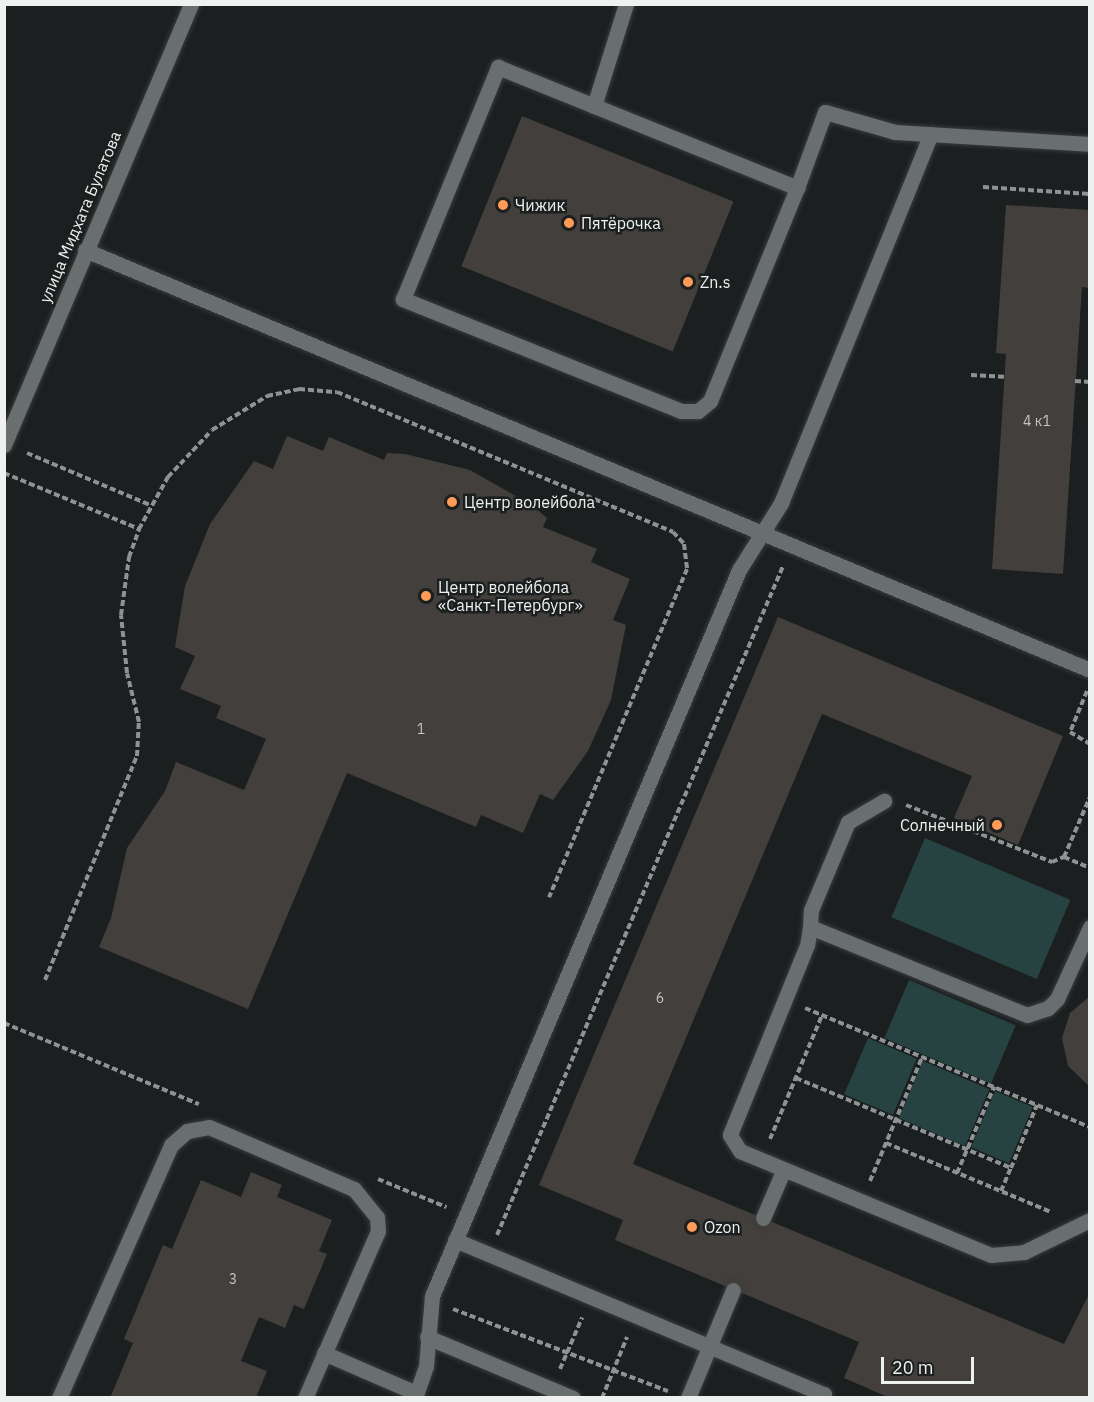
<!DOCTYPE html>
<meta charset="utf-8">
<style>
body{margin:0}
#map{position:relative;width:1094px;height:1402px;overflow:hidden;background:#1b1f1f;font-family:"IBM Plex Sans",sans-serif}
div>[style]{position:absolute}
.green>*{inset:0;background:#264341;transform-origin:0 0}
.building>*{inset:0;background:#433f3d;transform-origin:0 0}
.path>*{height:4px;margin-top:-2px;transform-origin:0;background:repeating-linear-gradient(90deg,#8f9292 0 6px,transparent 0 9px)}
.roads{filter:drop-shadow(0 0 2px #393c3c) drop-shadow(0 0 2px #393c3c)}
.service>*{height:15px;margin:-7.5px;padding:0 7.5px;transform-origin:7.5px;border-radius:7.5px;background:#696e6e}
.minor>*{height:15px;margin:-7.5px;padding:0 7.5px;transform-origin:7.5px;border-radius:7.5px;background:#696e6e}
.dots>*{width:16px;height:16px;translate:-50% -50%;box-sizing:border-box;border:3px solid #1b1f1f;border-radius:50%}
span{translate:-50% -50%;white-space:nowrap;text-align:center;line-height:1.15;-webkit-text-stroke:5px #1b1f1f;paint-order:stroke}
.number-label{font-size:14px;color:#c3c4c3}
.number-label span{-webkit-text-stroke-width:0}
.poi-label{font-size:16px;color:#eef1f0}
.left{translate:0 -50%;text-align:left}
.right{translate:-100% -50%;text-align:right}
.street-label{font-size:16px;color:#eef1f0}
.frame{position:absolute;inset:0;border:6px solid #eef1f0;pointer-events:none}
.scale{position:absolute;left:881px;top:1357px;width:93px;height:27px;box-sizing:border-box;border:3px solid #eef1f0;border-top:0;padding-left:8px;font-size:18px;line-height:21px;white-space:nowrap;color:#eef1f0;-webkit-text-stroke:4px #1b1f1f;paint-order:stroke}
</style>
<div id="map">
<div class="green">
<i style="left:925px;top:838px;width:158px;height:86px;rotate:23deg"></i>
<i style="left:909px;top:980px;width:116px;height:63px;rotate:23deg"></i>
<i style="left:868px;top:1038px;width:53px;height:61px;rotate:23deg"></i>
<i style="left:923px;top:1061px;width:72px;height:62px;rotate:23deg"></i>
<i style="left:995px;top:1091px;width:41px;height:61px;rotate:23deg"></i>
</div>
<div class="building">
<i style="left:522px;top:116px;width:228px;height:162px;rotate:22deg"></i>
<i style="clip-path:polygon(1006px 205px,1090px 210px,1090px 288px,1082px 287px,1063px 574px,992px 569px,1006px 354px,996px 353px)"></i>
<i style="clip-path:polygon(287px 436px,323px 451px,329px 437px,384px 460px,387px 453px,405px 454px,470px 470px,533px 506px,547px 518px,543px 527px,597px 549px,591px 562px,630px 579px,613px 620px,626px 625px,611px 700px,588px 751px,553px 800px,540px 794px,523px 833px,481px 815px,476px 827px,347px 773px,248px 1009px,99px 947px,111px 918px,127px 848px,165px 791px,176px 762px,244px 790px,266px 739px,216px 718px,221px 706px,180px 689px,195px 656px,175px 647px,185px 586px,210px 524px,254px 461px,273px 469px)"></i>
<i style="clip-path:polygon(778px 617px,1063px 736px,1018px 845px,954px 818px,972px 776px,822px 714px,633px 1164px,1064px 1344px,1090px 1292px,1090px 1398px,890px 1398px,844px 1378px,859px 1342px,615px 1240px,623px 1220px,539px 1185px)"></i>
<i style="clip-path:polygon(1090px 996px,1090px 1087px,1068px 1066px,1062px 1038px,1070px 1013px)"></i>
<i style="clip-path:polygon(251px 1172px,282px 1185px,277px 1197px,332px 1220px,319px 1251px,327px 1254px,304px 1309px,294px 1305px,285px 1328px,259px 1317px,241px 1361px,267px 1371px,257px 1395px,262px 1398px,110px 1398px,133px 1343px,124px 1339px,163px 1245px,172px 1249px,201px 1180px,241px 1197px)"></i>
</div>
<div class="path">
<i style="left:983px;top:187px;width:107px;rotate:3.7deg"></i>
<i style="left:971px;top:375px;width:33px;rotate:3deg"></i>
<i style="left:1075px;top:381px;width:15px;rotate:4deg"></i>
<i style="left:27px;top:453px;width:134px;rotate:22.9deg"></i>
<i style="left:4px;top:473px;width:146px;rotate:22.5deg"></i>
<i style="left:1087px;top:691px;width:44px;rotate:112.5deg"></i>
<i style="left:1070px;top:732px;width:23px;rotate:31deg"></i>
<i style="left:906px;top:805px;width:157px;rotate:21.3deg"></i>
<i style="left:1052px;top:862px;width:13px;rotate:-23deg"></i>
<i style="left:1064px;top:857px;width:65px;rotate:-66.6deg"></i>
<i style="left:1064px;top:857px;width:28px;rotate:23deg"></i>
<i style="left:45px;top:980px;width:242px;rotate:-67.7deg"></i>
<i style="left:137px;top:756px;width:34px;rotate:-87deg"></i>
<i style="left:139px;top:722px;width:50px;rotate:-103.8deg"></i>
<i style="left:127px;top:673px;width:58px;rotate:-95.9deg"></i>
<i style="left:121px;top:615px;width:59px;rotate:-82.1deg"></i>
<i style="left:129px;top:557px;width:30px;rotate:-70deg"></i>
<i style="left:139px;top:529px;width:60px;rotate:-60.9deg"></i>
<i style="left:168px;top:477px;width:64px;rotate:-46.9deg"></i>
<i style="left:212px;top:430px;width:65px;rotate:-31.7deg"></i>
<i style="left:267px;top:396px;width:33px;rotate:-12deg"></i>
<i style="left:299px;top:389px;width:38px;rotate:5deg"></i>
<i style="left:337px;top:392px;width:364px;rotate:22.6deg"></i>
<i style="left:673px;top:532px;width:16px;rotate:47deg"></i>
<i style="left:684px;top:544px;width:25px;rotate:83deg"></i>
<i style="left:687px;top:569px;width:356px;rotate:112.8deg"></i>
<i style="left:805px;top:1008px;width:309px;rotate:22.7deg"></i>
<i style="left:4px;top:1023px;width:211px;rotate:22.6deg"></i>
<i style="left:796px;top:1078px;width:233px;rotate:22.7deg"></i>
<i style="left:1011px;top:1168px;width:68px;rotate:-67.6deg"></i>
<i style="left:770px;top:1139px;width:134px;rotate:-67.2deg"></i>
<i style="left:886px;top:1143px;width:179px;rotate:22.7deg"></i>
<i style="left:957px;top:1173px;width:94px;rotate:-66.7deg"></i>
<i style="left:378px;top:1179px;width:74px;rotate:22.4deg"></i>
<i style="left:870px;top:1181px;width:134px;rotate:-67.2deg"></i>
<i style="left:1001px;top:1191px;width:25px;rotate:-67deg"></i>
<i style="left:497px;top:1235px;width:728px;rotate:-66.85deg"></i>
<i style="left:453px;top:1309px;width:230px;rotate:20.9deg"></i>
<i style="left:560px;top:1369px;width:56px;rotate:-66.7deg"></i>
<i style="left:602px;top:1398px;width:66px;rotate:-67.7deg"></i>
</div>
<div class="roads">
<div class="service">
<i style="left:498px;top:67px;width:323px;rotate:22deg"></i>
<i style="left:797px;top:188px;width:230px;rotate:112.2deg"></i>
<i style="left:710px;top:401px;width:16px;rotate:140deg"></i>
<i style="left:698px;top:411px;width:17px;rotate:180deg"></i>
<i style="left:681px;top:411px;width:300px;rotate:-158.1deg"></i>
<i style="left:403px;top:299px;width:251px;rotate:-67.7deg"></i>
<i style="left:594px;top:106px;width:107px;rotate:-72.6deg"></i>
<i style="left:797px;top:188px;width:81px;rotate:-69.8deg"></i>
<i style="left:825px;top:112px;width:73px;rotate:15.9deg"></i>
<i style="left:895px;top:132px;width:195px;rotate:3.5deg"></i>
<i style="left:85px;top:250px;width:1089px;rotate:22.68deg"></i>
<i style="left:810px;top:927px;width:17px;rotate:-87deg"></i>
<i style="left:811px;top:910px;width:95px;rotate:-67.2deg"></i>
<i style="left:848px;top:822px;width:42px;rotate:-30.3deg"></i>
<i style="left:1090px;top:927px;width:79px;rotate:114.6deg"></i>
<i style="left:1057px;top:999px;width:13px;rotate:135deg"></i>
<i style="left:1048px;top:1008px;width:22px;rotate:162deg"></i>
<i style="left:1027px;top:1015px;width:234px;rotate:-157.9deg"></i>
<i style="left:810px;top:927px;width:18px;rotate:99deg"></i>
<i style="left:807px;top:945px;width:205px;rotate:112.1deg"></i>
<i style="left:730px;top:1135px;width:19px;rotate:58deg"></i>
<i style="left:740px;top:1151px;width:272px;rotate:22.5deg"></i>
<i style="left:991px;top:1255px;width:33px;rotate:-5deg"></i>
<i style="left:1024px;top:1252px;width:73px;rotate:-25.9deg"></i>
<i style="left:763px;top:1218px;width:53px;rotate:-66.8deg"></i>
<i style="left:455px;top:1240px;width:400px;rotate:22.7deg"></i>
<i style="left:824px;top:1394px;width:4px;rotate:117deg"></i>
<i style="left:427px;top:1337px;width:158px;rotate:22.7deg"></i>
<i style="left:324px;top:1353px;width:100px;rotate:23.5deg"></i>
<i style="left:59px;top:1398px;width:277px;rotate:-66.1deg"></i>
<i style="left:171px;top:1145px;width:21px;rotate:-41deg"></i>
<i style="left:187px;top:1131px;width:22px;rotate:-10deg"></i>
<i style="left:209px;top:1127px;width:158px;rotate:23.2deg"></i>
<i style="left:354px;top:1189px;width:36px;rotate:51deg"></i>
<i style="left:377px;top:1217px;width:14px;rotate:86deg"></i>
<i style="left:378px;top:1231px;width:182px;rotate:113.6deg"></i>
<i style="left:415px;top:1398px;width:34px;rotate:-71deg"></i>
<i style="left:426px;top:1366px;width:70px;rotate:-85.1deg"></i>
<i style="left:432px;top:1296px;width:788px;rotate:-67.08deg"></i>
<i style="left:739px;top:570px;width:79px;rotate:-57.9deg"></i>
<i style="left:781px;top:503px;width:398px;rotate:-67.9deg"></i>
<i style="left:688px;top:1398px;width:117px;rotate:-67.4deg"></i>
</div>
<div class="minor">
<i style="left:4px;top:445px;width:479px;rotate:-67deg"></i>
</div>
</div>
<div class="dots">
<i style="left:503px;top:205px;background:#fe9c57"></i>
<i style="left:569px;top:223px;background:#fe9c57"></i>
<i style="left:688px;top:282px;background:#fe9c57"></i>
<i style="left:452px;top:502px;background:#fe9c57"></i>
<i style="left:426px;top:596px;background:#fe9c57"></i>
<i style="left:997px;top:825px;background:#fe9c57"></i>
<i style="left:692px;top:1227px;background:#fe9c57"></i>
</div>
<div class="number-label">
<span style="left:1037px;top:421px">4 к1</span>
<span style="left:421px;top:729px">1</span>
<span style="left:660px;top:998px">6</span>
<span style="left:233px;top:1279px">3</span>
</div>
<div class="poi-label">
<span class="left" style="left:515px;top:205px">Чижик</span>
<span class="left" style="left:581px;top:223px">Пятёрочка</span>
<span class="left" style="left:700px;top:282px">Zn.s</span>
<span class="left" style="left:464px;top:502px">Центр волейбола</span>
<span class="left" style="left:438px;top:596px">Центр волейбола<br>«Санкт-Петербург»</span>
<span class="right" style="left:985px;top:825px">Солнечный</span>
<span class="left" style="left:704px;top:1227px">Ozon</span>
</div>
<div class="street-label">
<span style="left:80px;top:217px;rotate:-67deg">улица Мидхата Булатова</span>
</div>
<div class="frame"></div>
<div class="scale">20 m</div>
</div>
